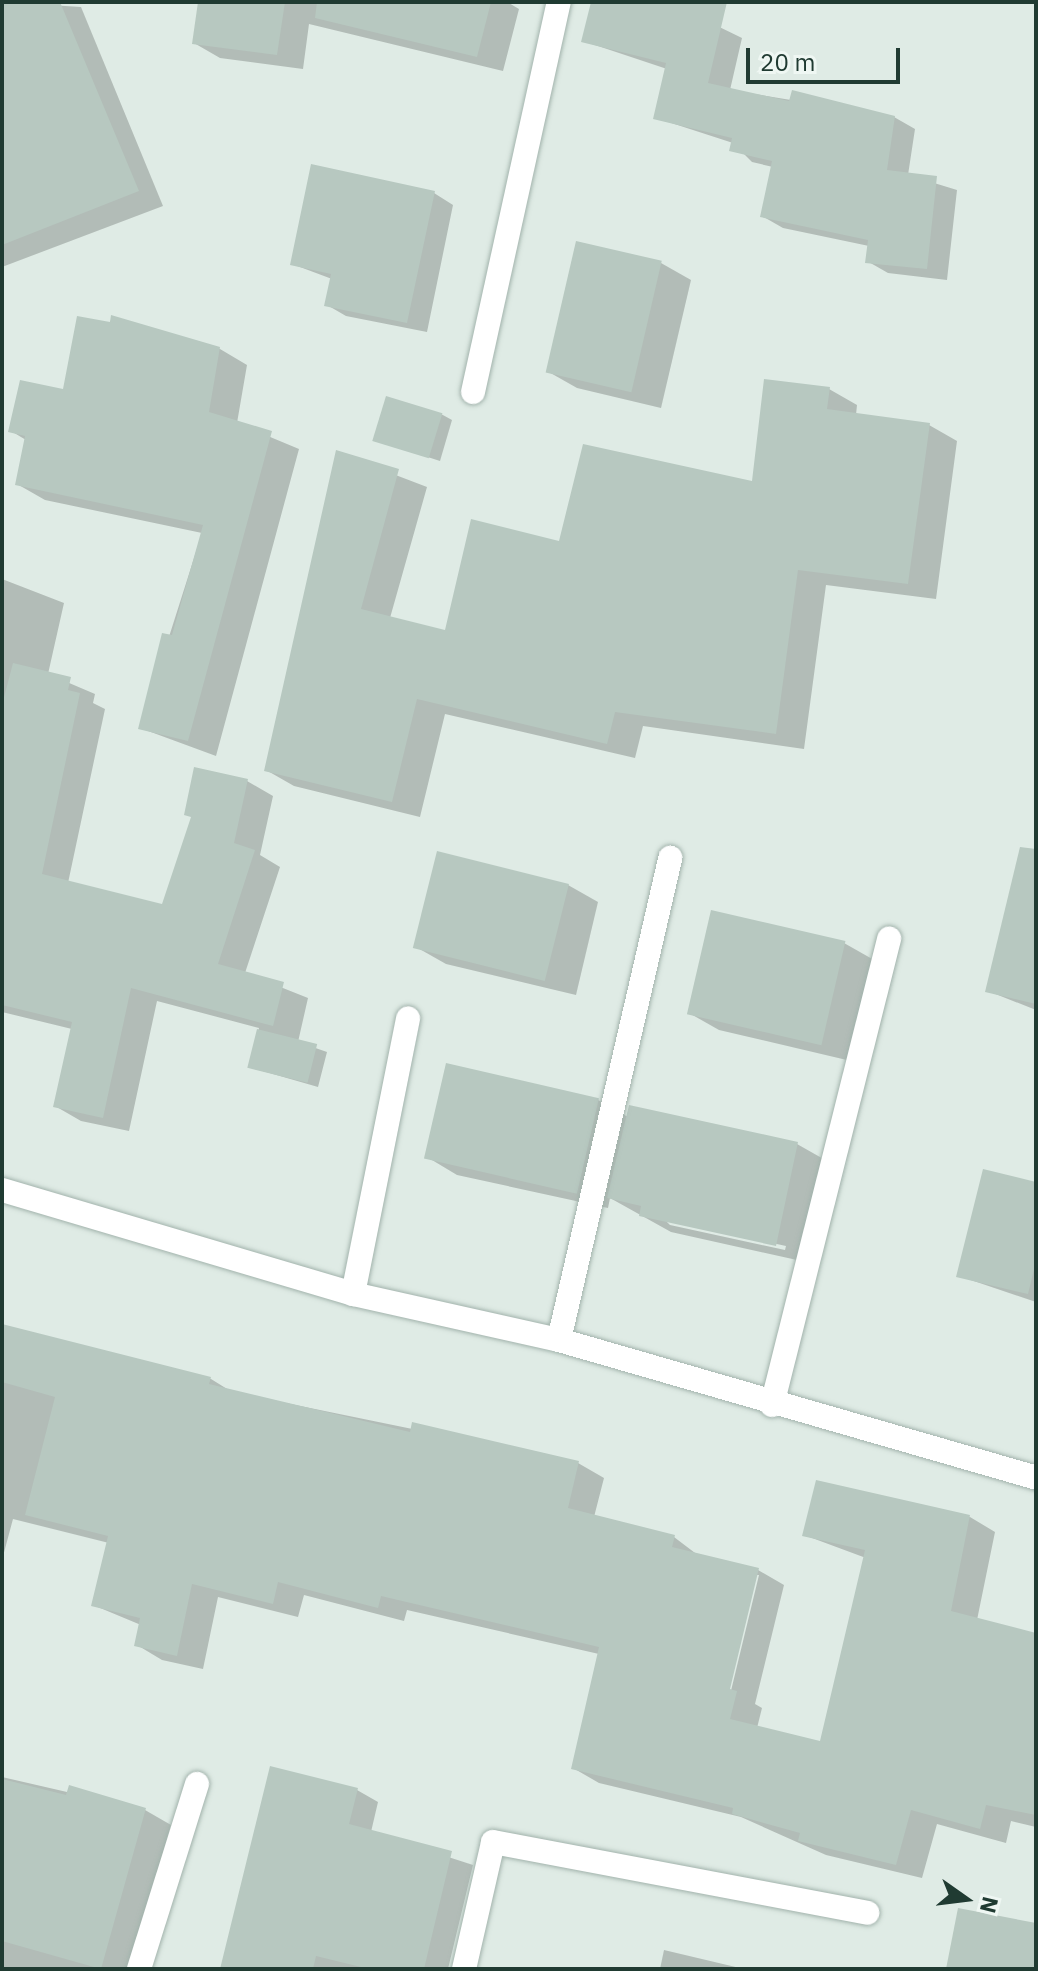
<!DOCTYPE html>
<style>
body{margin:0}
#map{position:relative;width:1038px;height:1971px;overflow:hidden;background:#dfebe5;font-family:"IBM Plex Sans",sans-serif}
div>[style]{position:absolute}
.shadow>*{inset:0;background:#0003}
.building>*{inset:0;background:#b7c8c0;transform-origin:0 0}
.roads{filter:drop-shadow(0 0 2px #a2b3ac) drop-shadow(0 0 2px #a2b3ac)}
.minor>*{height:24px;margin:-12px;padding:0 12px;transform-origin:12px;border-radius:12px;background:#fff}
span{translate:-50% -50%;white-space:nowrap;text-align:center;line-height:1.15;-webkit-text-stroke:8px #eff7f3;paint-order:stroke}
.frame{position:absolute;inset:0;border:4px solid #203b32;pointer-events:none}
.north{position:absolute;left:926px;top:1859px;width:80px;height:80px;-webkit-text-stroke:6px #eff7f3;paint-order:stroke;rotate:104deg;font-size:22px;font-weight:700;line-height:32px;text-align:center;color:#203b32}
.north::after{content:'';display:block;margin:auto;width:28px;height:36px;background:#203b32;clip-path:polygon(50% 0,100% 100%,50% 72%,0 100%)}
.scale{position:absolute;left:746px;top:48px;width:154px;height:36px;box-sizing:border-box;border:4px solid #203b32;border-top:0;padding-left:10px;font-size:24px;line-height:28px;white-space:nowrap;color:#203b32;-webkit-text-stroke:6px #eff7f3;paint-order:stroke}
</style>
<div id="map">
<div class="shadow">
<i style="clip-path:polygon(2px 2px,81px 7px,163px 206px,2px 267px)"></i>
<i style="clip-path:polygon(200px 2px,507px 2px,519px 9px,503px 71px,309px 24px,303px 69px,220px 58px,194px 43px)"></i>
<i style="clip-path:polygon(593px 2px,668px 2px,742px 38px,730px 90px,894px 117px,915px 129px,908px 175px,957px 190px,947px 280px,888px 273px,867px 261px,869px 246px,783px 228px,762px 216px,773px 167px,752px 162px,733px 143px,656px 118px,667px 69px,583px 41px)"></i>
<i style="clip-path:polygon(434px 193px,453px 205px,427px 332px,346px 316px,327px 305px,332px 279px,292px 264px)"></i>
<i style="clip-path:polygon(661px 263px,691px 280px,661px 408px,577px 388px,547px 371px)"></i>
<i style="clip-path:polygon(113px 317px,220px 349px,247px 365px,237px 423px,299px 449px,216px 756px,140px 728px,202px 533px,45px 500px,17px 484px,26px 440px,11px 431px,65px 391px)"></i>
<i style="clip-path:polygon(829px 389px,857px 405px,856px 415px,929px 425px,957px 441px,936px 599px,826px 585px,804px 749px,643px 726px,635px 758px,445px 714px,420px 817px,294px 786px,266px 770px,338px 453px,427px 487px,390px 618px,446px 632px,561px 544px,753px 483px)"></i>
<i style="clip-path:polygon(441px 414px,452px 420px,440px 461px,375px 440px)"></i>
<i style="clip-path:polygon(2px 579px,64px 603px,48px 674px,95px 694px,93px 703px,105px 709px,68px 883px,163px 906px,247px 781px,273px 796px,260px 855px,280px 867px,245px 973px,308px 998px,298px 1042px,327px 1052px,318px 1087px,249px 1067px,259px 1028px,157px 1001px,129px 1131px,81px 1121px,55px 1106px,72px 1029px,2px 1012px)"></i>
<i style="clip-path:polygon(1036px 872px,1036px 1010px,988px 991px)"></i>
<i style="clip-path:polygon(568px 885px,598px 902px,576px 995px,446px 964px,416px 947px)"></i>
<i style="clip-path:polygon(844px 943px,874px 960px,851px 1061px,719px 1030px,689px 1013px)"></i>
<i style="clip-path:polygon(evenodd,598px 1100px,628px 1117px,797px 1144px,827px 1161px,806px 1262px,671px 1232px,610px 1198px,608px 1208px,457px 1175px,427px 1157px,598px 1100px,665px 1220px,786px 1246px,785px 1250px,670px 1225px,665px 1220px)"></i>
<i style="clip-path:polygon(1036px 1184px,1036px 1302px,959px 1276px)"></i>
<i style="clip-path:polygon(evenodd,2px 1326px,211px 1379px,232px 1392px,578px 1463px,604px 1478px,594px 1517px,674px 1537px,699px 1556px,758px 1570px,784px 1585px,755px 1704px,762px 1708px,757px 1728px,821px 1744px,866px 1558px,804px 1535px,970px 1517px,995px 1532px,977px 1620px,1036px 1635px,1036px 1827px,1011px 1821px,1006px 1843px,937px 1824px,922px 1878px,826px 1855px,741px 1817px,599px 1783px,573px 1768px,599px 1654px,407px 1610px,404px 1621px,304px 1595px,298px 1617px,218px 1597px,203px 1669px,162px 1660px,137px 1645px,141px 1625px,93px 1605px,109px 1543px,13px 1519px,2px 1560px,2px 1326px,755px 1575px,759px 1575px,729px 1699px,725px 1699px,755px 1575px)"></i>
<i style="clip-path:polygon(2px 1777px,145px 1810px,171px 1825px,130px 1969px,2px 1969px)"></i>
<i style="clip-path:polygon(357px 1790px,378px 1802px,371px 1832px,473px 1865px,448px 1969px,222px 1969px)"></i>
<i style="clip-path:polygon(664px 1950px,744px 1969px,660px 1969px)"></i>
</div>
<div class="building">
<i style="clip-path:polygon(2px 2px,60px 2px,139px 191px,2px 245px)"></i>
<i style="clip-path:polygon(198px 2px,285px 2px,277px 55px,192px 44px)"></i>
<i style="clip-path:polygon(317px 2px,491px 2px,477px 57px,315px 18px)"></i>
<i style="clip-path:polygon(591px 2px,727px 2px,708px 83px,789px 101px,792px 90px,895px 116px,887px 170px,937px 176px,927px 269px,865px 263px,868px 240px,760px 217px,772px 161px,729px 151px,732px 138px,653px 119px,666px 63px,581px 42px)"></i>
<i style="clip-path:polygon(311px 164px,435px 191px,407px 323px,324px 306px,331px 274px,290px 265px)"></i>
<i style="left:576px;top:241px;width:88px;height:135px;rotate:13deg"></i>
<i style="clip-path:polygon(111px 315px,220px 347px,209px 412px,272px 431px,188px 741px,138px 729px,162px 633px,172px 635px,203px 525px,15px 485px,25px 436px,8px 432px,20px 380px,63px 389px,77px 316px,110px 322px)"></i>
<i style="clip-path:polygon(764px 379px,830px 387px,827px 409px,930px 423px,908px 584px,798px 570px,776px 734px,615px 712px,607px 744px,417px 699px,392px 802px,264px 771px,336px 450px,399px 469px,361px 609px,445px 630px,471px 519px,559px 541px,583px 444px,752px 481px)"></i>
<i style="left:386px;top:396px;width:59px;height:47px;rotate:17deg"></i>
<i style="clip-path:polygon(13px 663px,71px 677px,68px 690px,80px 693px,42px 874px,162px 904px,191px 817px,184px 815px,194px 767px,248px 779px,234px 843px,255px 850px,218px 964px,284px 982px,273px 1026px,131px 988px,103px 1118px,53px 1107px,72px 1022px,2px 1005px,2px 705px)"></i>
<i style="clip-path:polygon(1020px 847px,1036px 849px,1036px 1004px,985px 992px)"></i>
<i style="left:437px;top:851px;width:136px;height:100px;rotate:14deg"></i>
<i style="left:711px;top:910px;width:138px;height:107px;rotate:13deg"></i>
<i style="left:257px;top:1029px;width:62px;height:40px;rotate:14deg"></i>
<i style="left:446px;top:1063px;width:157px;height:98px;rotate:13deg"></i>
<i style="clip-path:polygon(629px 1105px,798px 1142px,776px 1246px,639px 1216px,641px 1206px,607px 1198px)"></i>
<i style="clip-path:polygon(983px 1169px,1036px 1182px,1036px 1261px,1028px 1294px,956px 1277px)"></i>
<i style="clip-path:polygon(2px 1324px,211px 1377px,209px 1384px,410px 1432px,412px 1422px,579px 1461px,568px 1508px,675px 1535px,672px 1547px,759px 1568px,730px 1689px,737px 1691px,730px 1719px,820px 1741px,865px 1550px,802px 1536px,816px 1480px,970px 1515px,951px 1611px,1036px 1633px,1036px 1815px,986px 1805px,980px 1829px,911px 1810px,896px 1865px,798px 1841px,800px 1833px,732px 1814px,733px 1808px,571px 1769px,599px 1647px,381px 1596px,378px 1608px,278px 1582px,273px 1604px,192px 1584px,177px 1656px,134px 1646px,140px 1618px,91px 1606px,108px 1536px,25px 1515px,55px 1397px,2px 1382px)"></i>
<i style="clip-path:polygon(270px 1766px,358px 1788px,349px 1824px,452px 1851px,424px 1969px,369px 1969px,316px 1956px,313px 1969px,220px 1969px)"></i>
<i style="clip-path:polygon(2px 1779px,66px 1795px,69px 1785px,146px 1808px,101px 1969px,2px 1941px)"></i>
<i style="clip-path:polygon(958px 1908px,1036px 1923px,1036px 1969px,946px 1969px)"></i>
</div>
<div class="roads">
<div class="minor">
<i style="left:473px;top:392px;width:399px;rotate:-77.6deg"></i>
<i style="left:2px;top:1190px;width:366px;rotate:16.5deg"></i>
<i style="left:353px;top:1294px;width:211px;rotate:12.6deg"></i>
<i style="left:559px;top:1340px;width:497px;rotate:16.1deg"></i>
<i style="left:353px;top:1294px;width:281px;rotate:-78.7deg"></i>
<i style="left:559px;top:1340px;width:495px;rotate:-77deg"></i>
<i style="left:772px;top:1405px;width:481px;rotate:-75.9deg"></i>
<i style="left:139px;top:1969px;width:194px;rotate:-72.6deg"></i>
<i style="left:464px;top:1969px;width:130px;rotate:-77.1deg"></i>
<i style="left:493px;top:1842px;width:381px;rotate:10.7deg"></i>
</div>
</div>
<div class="frame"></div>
<div class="north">N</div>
<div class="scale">20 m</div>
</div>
